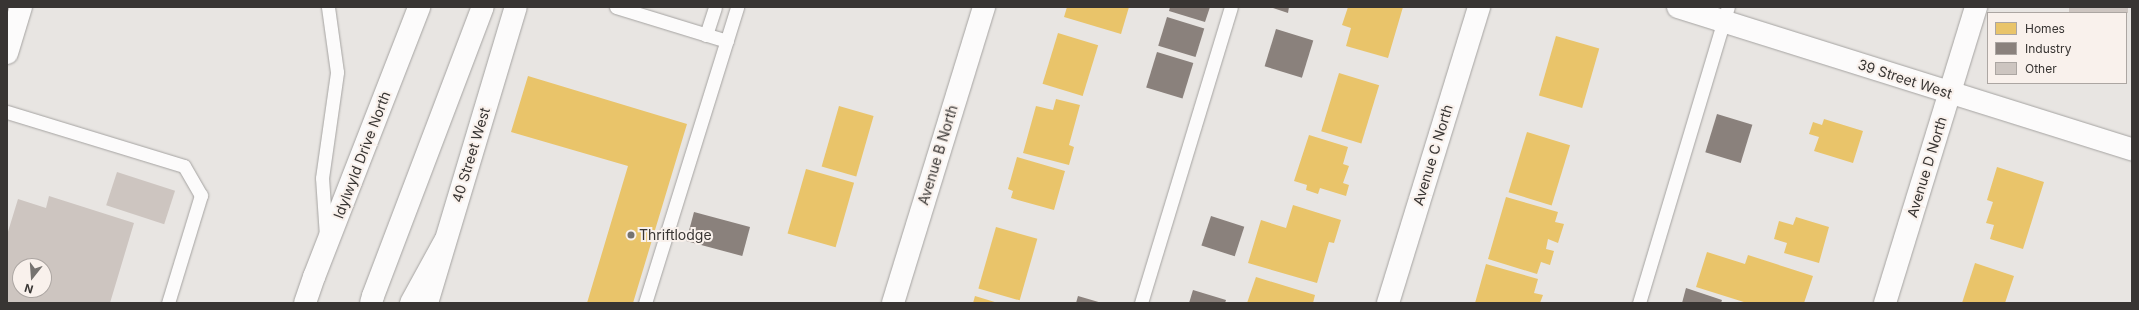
<!DOCTYPE html>
<style>
body{margin:0}
#map{position:relative;width:2139px;height:310px;overflow:hidden;background:#e8e5e2;font-family:Inter,sans-serif}
div>[style]{position:absolute}
.homes>*{inset:0;background:#e9c46a;transform-origin:0 0}
.industry>*{inset:0;background:#8a817c;transform-origin:0 0}
.building>*{inset:0;background:#cdc5c0;transform-origin:0 0}
.roads{filter:drop-shadow(0 0 1px #a5a3a1) drop-shadow(0 0 1px #a5a3a1)}
.lane>*{height:13px;margin:-6.5px;padding:0 6.5px;transform-origin:6.5px;border-radius:6.5px;background:#fcfbfb}
.street>*{height:22px;margin:-11px;padding:0 11px;transform-origin:11px;border-radius:11px;background:#fcfbfb}
.primary>*{height:22px;margin:-11px;padding:0 11px;transform-origin:11px;border-radius:11px;background:#fcfbfb}
.highway>*{height:22px;margin:-11px;padding:0 11px;transform-origin:11px;border-radius:11px;background:#fcfbfb}
.dots>*{width:11px;height:11px;translate:-50% -50%;box-sizing:border-box;border:2px solid #f9f1ec;border-radius:50%}
span{translate:-50% -50%;white-space:nowrap;text-align:center;line-height:1.15;-webkit-text-stroke:4px #f9f1ec;paint-order:stroke}
.street-label{font-size:14px;color:#383533}
.poi-label{font-size:14px;color:#383533}
.left{translate:0 -50%;text-align:left}
.frame{position:absolute;inset:0;border:8px solid #383533;pointer-events:none}
.legend{position:absolute;left:1987px;top:12px;width:140px;height:72px;box-sizing:border-box;background:#f9f1ec;border:1px solid #aca6a2;margin:0;padding:5px 7px;list-style:none;font-size:12px;color:#383533}
.legend li{display:flex;align-items:center;gap:8px;height:20px}
.legend b{width:20px;border:1px solid #aca6a2}
.north{position:absolute;left:12px;top:258px;width:40px;height:40px;box-sizing:border-box;background:#f9f1ec;border:1px solid #aca6a2;border-radius:50%;rotate:197deg;font-size:11px;font-weight:700;line-height:16px;text-align:center;color:#383533}
.north::after{content:'';display:block;margin:auto;width:14px;height:18px;background:#767370;clip-path:polygon(50% 0,100% 100%,50% 72%,0 100%)}
</style>
<div id="map">
<div class="homes">
<i style="clip-path:polygon(1067px 7px,1129px 7px,1121px 34px,1064px 17px)"></i>
<i style="clip-path:polygon(1348px 7px,1403px 7px,1388px 58px,1346px 46px,1351px 28px,1342px 25px)"></i>
<i style="left:1058px;top:33px;width:42px;height:53px;rotate:17deg"></i>
<i style="left:1556px;top:36px;width:45px;height:62px;rotate:16deg"></i>
<i style="left:1339px;top:73px;width:42px;height:61px;rotate:17deg"></i>
<i style="clip-path:polygon(528px 76px,687px 124px,633px 303px,587px 303px,628px 166px,511px 132px)"></i>
<i style="clip-path:polygon(1056px 99px,1080px 105px,1069px 145px,1074px 147px,1069px 165px,1023px 153px,1036px 106px,1053px 110px)"></i>
<i style="left:839px;top:106px;width:36px;height:63px;rotate:16deg"></i>
<i style="clip-path:polygon(1824px 119px,1863px 131px,1853px 163px,1814px 151px,1819px 137px,1809px 134px,1813px 122px,1822px 125px)"></i>
<i style="left:1527px;top:132px;width:45px;height:63px;rotate:17deg"></i>
<i style="clip-path:polygon(1309px 135px,1348px 147px,1343px 164px,1349px 166px,1343px 183px,1349px 185px,1346px 196px,1320px 188px,1318px 194px,1306px 190px,1307px 185px,1294px 181px)"></i>
<i style="clip-path:polygon(1017px 157px,1065px 171px,1054px 210px,1011px 198px,1013px 191px,1008px 189px)"></i>
<i style="clip-path:polygon(1997px 167px,2044px 182px,2023px 249px,1990px 239px,1994px 225px,1986px 223px,1993px 202px,1987px 200px)"></i>
<i style="left:806px;top:169px;width:50px;height:67px;rotate:16deg"></i>
<i style="clip-path:polygon(1506px 197px,1558px 212px,1555px 222px,1564px 224px,1558px 243px,1548px 239px,1546px 249px,1554px 251px,1550px 265px,1541px 262px,1537px 274px,1488px 259px)"></i>
<i style="clip-path:polygon(1293px 205px,1341px 220px,1334px 243px,1329px 242px,1317px 283px,1248px 263px,1261px 220px,1286px 228px)"></i>
<i style="clip-path:polygon(1796px 217px,1829px 227px,1819px 263px,1784px 253px,1787px 243px,1774px 239px,1779px 221px,1793px 225px)"></i>
<i style="left:996px;top:227px;width:43px;height:64px;rotate:16deg"></i>
<i style="clip-path:polygon(1707px 252px,1745px 264px,1748px 255px,1813px 276px,1804px 303px,1747px 303px,1696px 287px)"></i>
<i style="clip-path:polygon(1975px 263px,2014px 276px,2005px 303px,1962px 303px)"></i>
<i style="clip-path:polygon(1486px 264px,1538px 279px,1534px 293px,1543px 295px,1540px 303px,1475px 303px)"></i>
<i style="clip-path:polygon(1256px 277px,1315px 295px,1313px 303px,1247px 303px)"></i>
<i style="clip-path:polygon(975px 296px,998px 303px,973px 303px)"></i>
</div>
<div class="industry">
<i style="clip-path:polygon(1170px 7px,1210px 7px,1205px 22px,1169px 11px)"></i>
<i style="clip-path:polygon(1270px 7px,1289px 7px,1288px 13px)"></i>
<i style="left:1167px;top:17px;width:39px;height:30px;rotate:17deg"></i>
<i style="left:1276px;top:29px;width:39px;height:39px;rotate:17deg"></i>
<i style="left:1157px;top:52px;width:38px;height:37px;rotate:17deg"></i>
<i style="left:1717px;top:114px;width:37px;height:40px;rotate:17deg"></i>
<i style="left:694px;top:212px;width:58px;height:30px;rotate:15deg"></i>
<i style="left:1211px;top:216px;width:35px;height:31px;rotate:18deg"></i>
<i style="clip-path:polygon(1686px 288px,1722px 300px,1721px 303px,1682px 303px)"></i>
<i style="clip-path:polygon(1193px 290px,1226px 300px,1225px 303px,1189px 303px)"></i>
<i style="clip-path:polygon(1078px 296px,1102px 303px,1076px 303px)"></i>
</div>
<div class="building">
<i style="left:2069px;top:7px;width:59px;height:6px"></i>
<i style="left:117px;top:172px;width:61px;height:35px;rotate:18deg"></i>
<i style="clip-path:polygon(evenodd,49px 196px,134px 223px,110px 303px,7px 303px,7px 235px,18px 199px,46px 208px,49px 196px,20px 266px,44px 266px,44px 290px,20px 290px,20px 266px)"></i>
</div>
<div class="roads">
<div class="lane">
<i style="left:616px;top:7px;width:116px;rotate:17deg"></i>
<i style="left:706px;top:35px;width:29px;rotate:-72deg"></i>
<i style="left:7px;top:112px;width:185px;rotate:17deg"></i>
<i style="left:184px;top:166px;width:34px;rotate:60deg"></i>
<i style="left:201px;top:195px;width:113px;rotate:107deg"></i>
<i style="left:326px;top:236px;width:58px;rotate:-93.9deg"></i>
<i style="left:322px;top:178px;width:107px;rotate:-81.9deg"></i>
<i style="left:337px;top:72px;width:66px;rotate:-97.9deg"></i>
<i style="left:645px;top:303px;width:310px;rotate:-72.7deg"></i>
<i style="left:1141px;top:303px;width:309px;rotate:-73.1deg"></i>
<i style="left:1639px;top:303px;width:309px;rotate:-73.3deg"></i>
</div>
<div class="street">
<i style="left:1678px;top:7px;width:476px;rotate:17.4deg"></i>
<i style="left:7px;top:53px;width:48px;rotate:-73.1deg"></i>
<i style="left:427px;top:303px;width:309px;rotate:-73.3deg"></i>
<i style="left:893px;top:303px;width:310px;rotate:-72.9deg"></i>
<i style="left:1388px;top:303px;width:310px;rotate:-72.9deg"></i>
<i style="left:1885px;top:303px;width:310px;rotate:-72.9deg"></i>
</div>
<div class="primary">
<i style="left:314px;top:277px;width:290px;rotate:-68.7deg"></i>
<i style="left:373px;top:296px;width:309px;rotate:-69.2deg"></i>
</div>
<div class="highway">
<i style="left:305px;top:303px;width:28px;rotate:-71deg"></i>
<i style="left:371px;top:303px;width:7px;rotate:-74deg"></i>
<i style="left:411px;top:303px;width:71px;rotate:-61.3deg"></i>
</div>
</div>
<div class="dots">
<i style="left:631px;top:235px;background:#767370"></i>
</div>
<div class="street-label">
<span style="left:1905px;top:79px;rotate:18deg">39 Street West</span>
<span style="left:362px;top:155px;rotate:-69deg">Idylwyld Drive North</span>
<span style="left:471px;top:155px;rotate:-73deg">40 Street West</span>
<span style="left:938px;top:155px;rotate:-73deg">Avenue B North</span>
<span style="left:1433px;top:155px;rotate:-73deg">Avenue C North</span>
<span style="left:1927px;top:167px;rotate:-73deg">Avenue D North</span>
</div>
<div class="poi-label">
<span class="left" style="left:639px;top:235px">Thriftlodge</span>
</div>
<div class="frame"></div>
<ul class="legend">
<li><b style="height:11px;background:#e9c46a"></b>Homes</li>
<li><b style="height:11px;background:#8a817c"></b>Industry</li>
<li><b style="height:11px;background:#cdc5c0"></b>Other</li>
</ul>
<div class="north">N</div>
</div>
